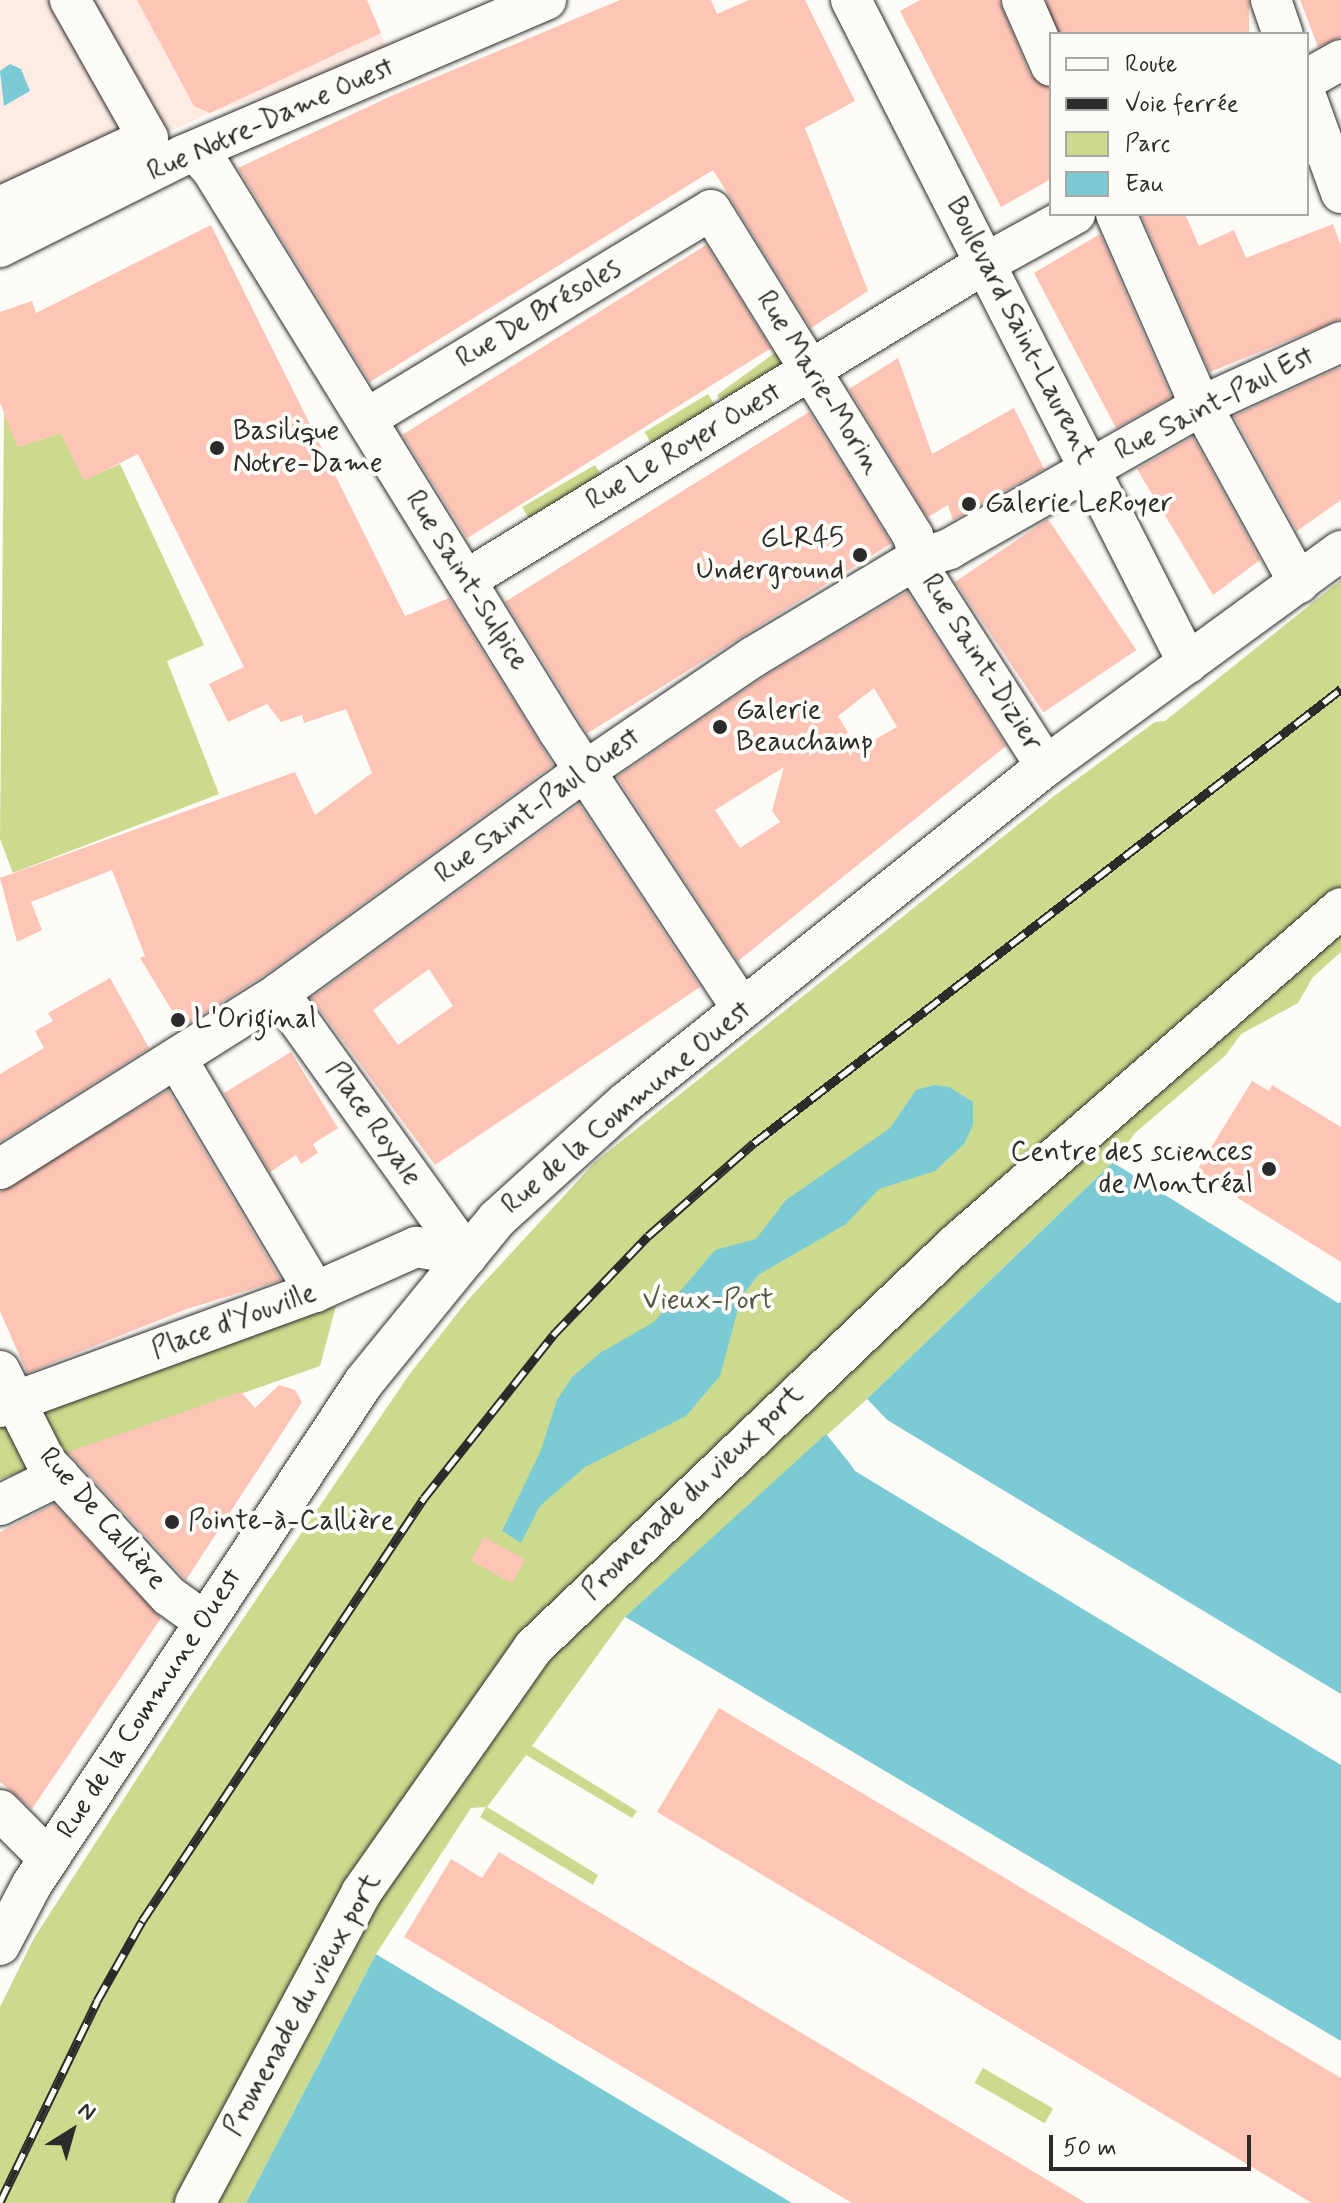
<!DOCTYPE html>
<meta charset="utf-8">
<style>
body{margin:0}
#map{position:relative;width:1341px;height:2203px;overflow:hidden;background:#fdfcf7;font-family:Mynerve,sans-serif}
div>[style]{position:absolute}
.built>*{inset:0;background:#fdebe4}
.green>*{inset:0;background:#ccda8d;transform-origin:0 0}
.water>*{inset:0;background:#7bcbd7}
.pier>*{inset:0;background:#fdfcf7;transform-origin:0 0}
.building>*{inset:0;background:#fec4b6;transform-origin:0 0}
.roads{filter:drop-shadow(0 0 2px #2b2b2b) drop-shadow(0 0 2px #2b2b2b)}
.minor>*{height:40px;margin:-20px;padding:0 20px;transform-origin:20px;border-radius:20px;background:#fdfcf7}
.rail>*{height:9px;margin-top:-4.5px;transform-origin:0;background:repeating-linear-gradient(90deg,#fdfcf7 0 18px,#2b2b2b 0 36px);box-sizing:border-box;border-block:2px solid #2b2b2b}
.dots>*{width:22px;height:22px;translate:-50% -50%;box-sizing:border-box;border:4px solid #fdfcf7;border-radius:50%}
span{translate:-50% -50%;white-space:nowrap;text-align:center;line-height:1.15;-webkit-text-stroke:8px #fdfcf7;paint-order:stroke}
.street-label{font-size:28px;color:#2b2b2b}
.poi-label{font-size:28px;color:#2b2b2b}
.left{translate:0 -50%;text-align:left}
.right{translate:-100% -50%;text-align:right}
.park-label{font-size:28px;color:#535744}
.legend{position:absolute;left:1049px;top:32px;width:260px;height:184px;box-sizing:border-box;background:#fdfcf7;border:2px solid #a9a8a5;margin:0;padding:10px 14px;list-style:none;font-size:24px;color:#2b2b2b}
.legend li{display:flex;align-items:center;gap:16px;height:40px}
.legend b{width:40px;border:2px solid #a9a8a5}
.north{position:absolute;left:32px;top:2091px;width:80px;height:80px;-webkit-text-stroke:6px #fdfcf7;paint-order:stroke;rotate:37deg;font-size:22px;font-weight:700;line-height:32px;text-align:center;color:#2b2b2b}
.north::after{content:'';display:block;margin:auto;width:28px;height:36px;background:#2b2b2b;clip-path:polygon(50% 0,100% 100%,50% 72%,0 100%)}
.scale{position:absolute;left:1049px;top:2135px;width:202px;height:36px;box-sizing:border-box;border:4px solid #2b2b2b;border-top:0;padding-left:10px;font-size:24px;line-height:28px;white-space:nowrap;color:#2b2b2b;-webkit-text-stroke:6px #fdfcf7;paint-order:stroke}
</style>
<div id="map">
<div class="built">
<i style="clip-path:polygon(0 0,363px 0,390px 53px,210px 113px,0 211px)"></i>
</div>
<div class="green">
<i style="left:776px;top:352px;width:17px;height:73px;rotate:54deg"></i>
<i style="left:708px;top:394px;width:17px;height:74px;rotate:59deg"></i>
<i style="clip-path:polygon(4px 412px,18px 447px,61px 433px,84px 480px,120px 464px,204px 645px,167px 661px,219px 794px,13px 873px,0 839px)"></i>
<i style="left:595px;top:465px;width:16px;height:84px;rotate:60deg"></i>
<i style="clip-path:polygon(1341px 580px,1341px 952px,1313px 977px,1298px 1003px,1241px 1034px,1225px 1056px,1135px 1133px,1113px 1162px,867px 1399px,625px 1617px,532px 1746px,637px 1811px,632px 1818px,526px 1755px,487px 1807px,598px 1875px,593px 1885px,480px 1817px,486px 1807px,471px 1808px,376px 1954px,246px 2203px,0 2203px,0 2007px,34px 1938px,189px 1698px,409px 1375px,467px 1301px,595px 1162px,1054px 796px,1155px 722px,1165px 721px)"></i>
<i style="clip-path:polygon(336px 1306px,320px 1366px,0 1479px,0 1424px)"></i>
<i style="left:983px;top:2068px;width:81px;height:17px;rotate:30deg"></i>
</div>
<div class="water">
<i style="clip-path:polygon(10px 64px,21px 69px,30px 91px,4px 106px,0 71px)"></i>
<i style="clip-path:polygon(934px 1085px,949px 1087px,973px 1102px,973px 1125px,964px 1144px,935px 1171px,879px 1189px,846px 1224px,758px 1275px,741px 1298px,720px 1376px,686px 1416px,585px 1467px,540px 1506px,521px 1543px,502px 1531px,541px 1450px,557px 1400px,572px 1377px,600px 1353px,654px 1322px,715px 1250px,756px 1239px,786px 1200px,890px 1128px,916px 1090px)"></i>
<i style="clip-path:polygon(1113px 1162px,1341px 1303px,1341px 1694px,887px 1420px,867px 1399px)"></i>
<i style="clip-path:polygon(826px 1434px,856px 1471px,1341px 1765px,1341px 2041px,625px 1617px)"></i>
<i style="clip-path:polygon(376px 1954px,792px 2203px,246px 2203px)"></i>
</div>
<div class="pier">
<i style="left:1115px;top:1159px;width:266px;height:4px;rotate:32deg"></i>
<i style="clip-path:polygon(867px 1399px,887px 1420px,1341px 1698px,885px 1424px)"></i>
<i style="clip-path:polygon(829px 1431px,861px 1470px,1341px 1765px,855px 1471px)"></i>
<i style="left:625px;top:1617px;width:832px;height:4px;rotate:31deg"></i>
<i style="clip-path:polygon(378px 1951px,794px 2200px,796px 2203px,376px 1954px)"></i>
</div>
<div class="building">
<i style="clip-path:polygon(137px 0,367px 0,381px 33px,210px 113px,194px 106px)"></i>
<i style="clip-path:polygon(620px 0,711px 0,717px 14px,749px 0,805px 0,855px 101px,805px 128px,868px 291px,811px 328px,713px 170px,370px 382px,238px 168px,391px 96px)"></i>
<i style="clip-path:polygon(920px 0,999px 0,1030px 75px,1051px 89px,1051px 179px,1001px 207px,900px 11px)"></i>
<i style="left:1047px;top:0;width:202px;height:37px"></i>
<i style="clip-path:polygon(1300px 0,1341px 0,1341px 37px,1318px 47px)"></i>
<i style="clip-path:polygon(1141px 214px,1185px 214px,1199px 246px,1234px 230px,1246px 258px,1333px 224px,1341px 246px,1341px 319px,1210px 372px)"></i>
<i style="clip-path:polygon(211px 225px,405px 616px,449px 598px,553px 765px,266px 974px,182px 1027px,140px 958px,145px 956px,112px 870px,31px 902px,42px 930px,17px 942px,0 878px,295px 772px,315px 815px,372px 773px,346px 709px,304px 723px,302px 715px,281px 722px,267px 704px,228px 722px,209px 684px,244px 667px,138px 454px,84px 481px,61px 433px,18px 447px,0 403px,0 312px,32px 301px,36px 313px)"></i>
<i style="clip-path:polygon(1100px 234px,1171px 397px,1116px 428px,1034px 273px)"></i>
<i style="left:706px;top:245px;width:122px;height:358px;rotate:58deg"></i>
<i style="clip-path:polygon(898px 358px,932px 454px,1014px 408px,1044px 469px,953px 520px,948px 505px,928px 517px,849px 389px)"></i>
<i style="clip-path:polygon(1341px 367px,1341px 500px,1297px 531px,1234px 416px)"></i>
<i style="left:809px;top:412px;width:155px;height:358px;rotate:58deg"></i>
<i style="clip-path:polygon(1193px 437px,1260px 560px,1213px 595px,1137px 469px)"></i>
<i style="left:1048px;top:519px;width:158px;height:112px;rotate:56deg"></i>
<i style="clip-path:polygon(evenodd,907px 592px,1006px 746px,738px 961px,617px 777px,765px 676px,907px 592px,874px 688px,897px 727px,858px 749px,838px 716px,874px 688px,907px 592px,784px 767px,772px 811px,780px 822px,740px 848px,715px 810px,784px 767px)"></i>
<i style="clip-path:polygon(evenodd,579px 804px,700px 987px,435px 1165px,311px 998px,579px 804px,429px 969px,453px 1006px,398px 1045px,373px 1010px,429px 969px)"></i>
<i style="clip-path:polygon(110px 978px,149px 1048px,0 1142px,0 1074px,44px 1048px,35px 1031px,53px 1021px,48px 1013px)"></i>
<i style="clip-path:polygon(291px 1052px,338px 1128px,313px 1144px,318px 1153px,301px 1164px,296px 1155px,270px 1172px,224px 1093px)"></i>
<i style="clip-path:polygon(1252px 1081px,1269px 1091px,1272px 1085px,1341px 1127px,1341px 1262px,1196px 1172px)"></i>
<i style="clip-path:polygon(168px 1090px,281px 1280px,187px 1309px,27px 1373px,0 1311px,0 1192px)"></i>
<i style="clip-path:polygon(279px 1385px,295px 1390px,302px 1402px,186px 1580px,68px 1452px,241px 1392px,255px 1408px)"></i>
<i style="clip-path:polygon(54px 1504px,161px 1618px,32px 1809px,0 1782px,0 1532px)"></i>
<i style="left:484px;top:1537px;width:47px;height:27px;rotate:29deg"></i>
<i style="clip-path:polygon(719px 1708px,1341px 2078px,1341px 2203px,1312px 2203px,657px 1812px)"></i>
<i style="clip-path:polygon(499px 1852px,723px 1986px,1086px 2203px,852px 2203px,404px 1937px,451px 1859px,482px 1878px)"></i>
</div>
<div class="roads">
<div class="minor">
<i style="left:851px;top:0;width:744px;rotate:63.06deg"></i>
<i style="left:1022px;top:0;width:72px;rotate:66.3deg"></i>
<i style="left:1271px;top:0;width:36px;rotate:71deg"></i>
<i style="left:1307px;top:79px;width:39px;rotate:-29deg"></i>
<i style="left:1307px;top:99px;width:100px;rotate:70.1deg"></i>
<i style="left:195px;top:151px;width:25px;rotate:48deg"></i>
<i style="left:212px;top:170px;width:660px;rotate:58.31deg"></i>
<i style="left:559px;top:732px;width:332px;rotate:56.5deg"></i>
<i style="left:0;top:207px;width:163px;rotate:-25deg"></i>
<i style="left:148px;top:138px;width:159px;rotate:-119.5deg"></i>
<i style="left:1116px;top:214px;width:194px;rotate:66.3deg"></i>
<i style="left:1194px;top:392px;width:218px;rotate:61.2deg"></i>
<i style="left:0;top:247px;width:206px;rotate:-26.6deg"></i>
<i style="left:184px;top:155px;width:394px;rotate:-23.2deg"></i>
<i style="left:366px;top:419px;width:403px;rotate:-31.2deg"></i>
<i style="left:711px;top:210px;width:384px;rotate:58.2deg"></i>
<i style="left:913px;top:536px;width:39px;rotate:75deg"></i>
<i style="left:923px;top:574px;width:228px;rotate:57.4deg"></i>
<i style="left:466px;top:580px;width:607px;rotate:-31.38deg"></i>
<i style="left:984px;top:264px;width:104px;rotate:-28.8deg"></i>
<i style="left:279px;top:993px;width:323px;rotate:54.4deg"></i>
<i style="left:178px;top:1061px;width:269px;rotate:59.3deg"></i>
<i style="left:0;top:1169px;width:330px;rotate:-32.2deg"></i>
<i style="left:279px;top:993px;width:362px;rotate:-36deg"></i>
<i style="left:572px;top:780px;width:219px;rotate:-34.2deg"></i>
<i style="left:753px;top:657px;width:191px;rotate:-30.9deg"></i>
<i style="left:917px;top:559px;width:34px;rotate:-17deg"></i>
<i style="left:949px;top:549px;width:290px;rotate:-29.6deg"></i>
<i style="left:1201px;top:406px;width:154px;rotate:-24.6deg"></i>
<i style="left:0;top:1371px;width:102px;rotate:63.2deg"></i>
<i style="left:46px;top:1462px;width:182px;rotate:47.5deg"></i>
<i style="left:169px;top:1596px;width:44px;rotate:35.8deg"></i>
<i style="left:0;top:1407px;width:335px;rotate:-20.1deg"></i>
<i style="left:315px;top:1292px;width:111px;rotate:-24deg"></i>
<i style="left:416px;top:1247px;width:52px;rotate:10deg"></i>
<i style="left:0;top:1505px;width:66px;rotate:-26.2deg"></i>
<i style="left:0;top:1810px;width:69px;rotate:45deg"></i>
<i style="left:0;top:1945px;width:69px;rotate:-62.3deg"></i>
<i style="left:32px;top:1884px;width:602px;rotate:-56.52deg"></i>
<i style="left:364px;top:1382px;width:210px;rotate:-50.8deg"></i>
<i style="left:497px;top:1219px;width:173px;rotate:-42.2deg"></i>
<i style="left:625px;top:1103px;width:539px;rotate:-38.68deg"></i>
<i style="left:1046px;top:766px;width:365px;rotate:-36.1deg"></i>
<i style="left:195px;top:2203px;width:352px;rotate:-61.8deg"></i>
<i style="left:361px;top:1893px;width:299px;rotate:-54.9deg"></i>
<i style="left:533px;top:1648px;width:584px;rotate:-43.68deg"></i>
<i style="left:955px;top:1245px;width:512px;rotate:-41.12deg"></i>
</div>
</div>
<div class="rail">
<i style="left:0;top:2202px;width:223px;rotate:-64.2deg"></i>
<i style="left:97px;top:2001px;width:92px;rotate:-60.6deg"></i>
<i style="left:142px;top:1921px;width:508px;rotate:-56.31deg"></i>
<i style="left:424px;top:1498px;width:208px;rotate:-51.6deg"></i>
<i style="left:553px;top:1335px;width:137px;rotate:-46.2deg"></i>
<i style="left:648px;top:1236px;width:141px;rotate:-41.3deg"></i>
<i style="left:754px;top:1143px;width:742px;rotate:-37.72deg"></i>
</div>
<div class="dots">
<i style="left:217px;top:448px;background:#2b2b2b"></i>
<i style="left:969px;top:504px;background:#2b2b2b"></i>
<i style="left:860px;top:555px;background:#2b2b2b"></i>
<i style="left:720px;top:727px;background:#2b2b2b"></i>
<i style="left:178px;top:1020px;background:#2b2b2b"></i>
<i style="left:1269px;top:1169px;background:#2b2b2b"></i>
<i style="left:172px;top:1522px;background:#2b2b2b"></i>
</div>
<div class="street-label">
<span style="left:271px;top:120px;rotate:-24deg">Rue Notre-Dame Ouest</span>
<span style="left:539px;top:314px;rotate:-31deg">Rue De Brésoles</span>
<span style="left:1020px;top:331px;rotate:63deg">Boulevard Saint-Laurent</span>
<span style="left:818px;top:383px;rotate:58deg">Rue Marie-Morin</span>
<span style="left:1215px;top:404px;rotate:-27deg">Rue Saint-Paul Est</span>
<span style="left:684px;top:447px;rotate:-31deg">Rue Le Royer Ouest</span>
<span style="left:466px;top:581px;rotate:58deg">Rue Saint-Sulpice</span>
<span style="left:981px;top:663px;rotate:58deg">Rue Saint-Dizier</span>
<span style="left:538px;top:806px;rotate:-36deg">Rue Saint-Paul Ouest</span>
<span style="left:627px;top:1108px;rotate:-40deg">Rue de la Commune Ouest</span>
<span style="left:373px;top:1124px;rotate:55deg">Place Royale</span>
<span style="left:234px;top:1322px;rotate:-20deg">Place d'Youville</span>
<span style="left:693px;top:1493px;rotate:-44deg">Promenade du vieux port</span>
<span style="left:102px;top:1519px;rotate:49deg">Rue De Callière</span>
<span style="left:150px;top:1704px;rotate:-57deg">Rue de la Commune Ouest</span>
<span style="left:303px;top:2005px;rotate:-61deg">Promenade du vieux port</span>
</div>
<div class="poi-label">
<span class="left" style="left:233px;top:448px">Basilique<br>Notre-Dame</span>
<span class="left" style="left:985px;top:504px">Galerie LeRoyer</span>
<span class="right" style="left:844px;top:555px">GLR45<br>Underground</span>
<span class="left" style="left:736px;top:727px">Galerie<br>Beauchamp</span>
<span class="left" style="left:194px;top:1020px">L'Original</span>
<span class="right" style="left:1253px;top:1169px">Centre des sciences<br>de Montréal</span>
<span class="left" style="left:188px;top:1522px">Pointe-à-Callière</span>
</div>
<div class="park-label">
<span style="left:708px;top:1301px">Vieux-Port</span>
</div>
<ul class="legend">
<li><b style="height:10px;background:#fdfcf7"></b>Route</li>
<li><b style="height:10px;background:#2b2b2b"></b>Voie ferrée</li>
<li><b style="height:22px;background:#ccda8d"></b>Parc</li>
<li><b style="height:22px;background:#7bcbd7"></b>Eau</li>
</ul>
<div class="north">N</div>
<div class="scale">50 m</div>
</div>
